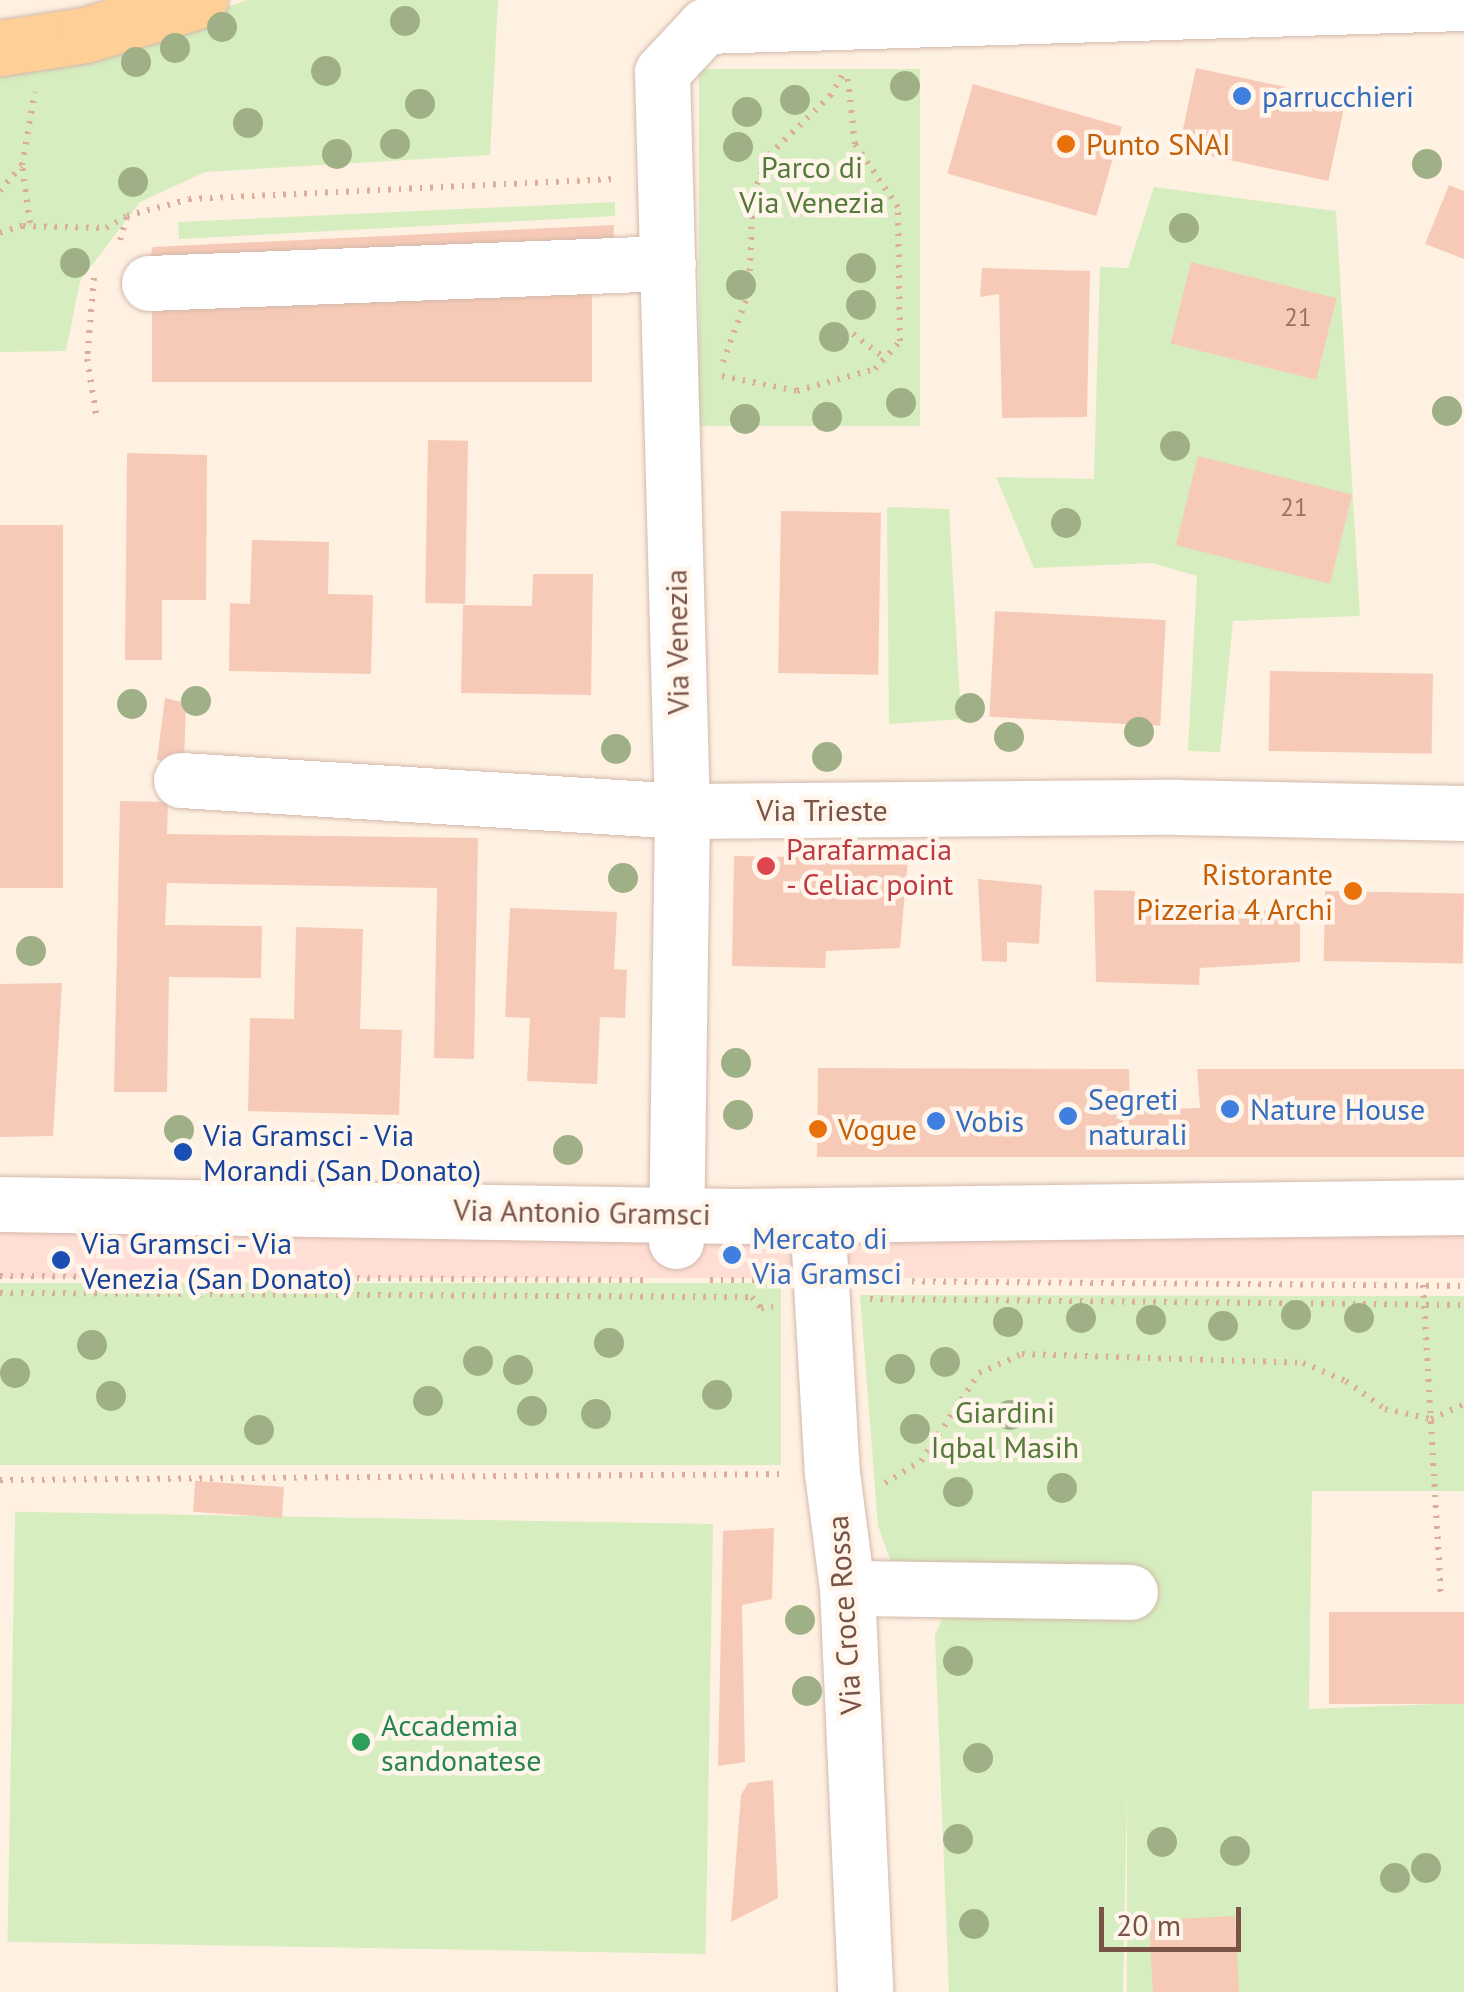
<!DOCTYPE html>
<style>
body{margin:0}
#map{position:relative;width:1464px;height:1992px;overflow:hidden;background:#fef1e2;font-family:"PT Sans",sans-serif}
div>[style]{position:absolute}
.commercial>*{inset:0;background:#ffded5;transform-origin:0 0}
.green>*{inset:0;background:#d6edbf;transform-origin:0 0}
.building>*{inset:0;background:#f7cab7;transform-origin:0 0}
.path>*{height:6px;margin-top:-3px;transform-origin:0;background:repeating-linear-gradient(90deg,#dcad9a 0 2.5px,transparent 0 10.5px)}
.roads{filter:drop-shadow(0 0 2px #d3b8aa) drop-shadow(0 0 2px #d3b8aa)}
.minor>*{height:55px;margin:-27.5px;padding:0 27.5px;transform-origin:27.5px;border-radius:27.5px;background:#fff}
.major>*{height:55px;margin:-27.5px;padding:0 27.5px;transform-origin:27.5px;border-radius:27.5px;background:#ffcf98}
.trees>*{width:30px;height:30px;margin:-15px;border-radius:50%;background:#a0b086}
.dots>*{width:28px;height:28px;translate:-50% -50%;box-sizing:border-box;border:5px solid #fff5ea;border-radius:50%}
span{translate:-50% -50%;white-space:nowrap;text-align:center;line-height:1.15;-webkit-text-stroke:9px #fff5ea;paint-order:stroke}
.number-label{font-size:25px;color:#987162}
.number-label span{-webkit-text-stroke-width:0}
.shop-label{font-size:30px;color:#366cbe}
.left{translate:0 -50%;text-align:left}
.food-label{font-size:30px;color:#c56008}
.right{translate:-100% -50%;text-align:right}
.park-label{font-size:30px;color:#537a3a}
.street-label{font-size:30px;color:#795346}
.health-label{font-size:30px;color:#be3a42}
.transit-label{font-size:30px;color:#164399}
.leisure-label{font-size:30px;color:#27864d}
.scale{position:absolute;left:1099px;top:1907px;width:142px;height:45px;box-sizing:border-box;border:5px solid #795346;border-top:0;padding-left:12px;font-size:30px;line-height:35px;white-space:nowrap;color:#795346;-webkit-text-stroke:8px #fff5ea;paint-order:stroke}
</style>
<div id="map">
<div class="commercial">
<i style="left:0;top:1226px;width:1464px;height:52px"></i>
</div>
<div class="green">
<i style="clip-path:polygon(247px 0,498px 0,490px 155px,205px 172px,140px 202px,80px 281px,66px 351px,0 352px,0 69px,121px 45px)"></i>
<i style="left:920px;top:69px;width:357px;height:221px;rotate:90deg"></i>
<i style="clip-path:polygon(1154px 187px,1336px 211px,1360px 616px,1233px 621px,1220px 752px,1188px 751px,1197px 576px,1152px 563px,1034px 568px,996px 477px,1094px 479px,1100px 267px,1128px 268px)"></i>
<i style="clip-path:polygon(615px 202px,615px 216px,179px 239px,178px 222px)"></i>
<i style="clip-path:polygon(887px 507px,949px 509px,961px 719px,889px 724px)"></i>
<i style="left:0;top:1283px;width:781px;height:182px"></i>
<i style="clip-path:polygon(860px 1295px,1464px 1296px,1464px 1491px,1312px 1491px,1309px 1709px,1464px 1703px,1464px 1992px,1127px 1992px,1127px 1791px,1123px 1992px,949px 1992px,935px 1635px,964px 1572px,892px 1564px,878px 1526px)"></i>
<i style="left:713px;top:1524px;width:430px;height:698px;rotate:91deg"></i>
</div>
<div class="building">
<i style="left:1196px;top:68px;width:153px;height:83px;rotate:12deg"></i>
<i style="left:973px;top:84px;width:155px;height:93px;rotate:16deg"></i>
<i style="clip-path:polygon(1449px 185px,1464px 191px,1464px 259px,1425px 244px)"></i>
<i style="clip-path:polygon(614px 225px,613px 256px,146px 268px,153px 247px)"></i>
<i style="left:1191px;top:262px;width:150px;height:84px;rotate:14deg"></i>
<i style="clip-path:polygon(982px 268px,1090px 271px,1087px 417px,1002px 418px,999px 294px,980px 297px)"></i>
<i style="left:592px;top:281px;width:101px;height:440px;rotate:90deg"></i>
<i style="left:428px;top:440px;width:40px;height:163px;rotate:1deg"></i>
<i style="clip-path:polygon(127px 453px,207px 455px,206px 600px,162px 600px,162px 660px,125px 660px)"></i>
<i style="left:1198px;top:456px;width:159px;height:92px;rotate:14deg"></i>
<i style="left:781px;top:511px;width:100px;height:162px;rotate:1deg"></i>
<i style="left:0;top:525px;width:63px;height:363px"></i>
<i style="clip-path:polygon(252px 540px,329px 542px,328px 594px,373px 595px,371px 674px,229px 671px,230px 603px,250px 604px)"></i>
<i style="clip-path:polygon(533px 574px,593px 574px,591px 695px,461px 693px,463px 605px,532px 606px)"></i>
<i style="left:995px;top:611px;width:171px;height:106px;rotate:3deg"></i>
<i style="left:1270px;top:671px;width:163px;height:80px;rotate:1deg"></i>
<i style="clip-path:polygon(165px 698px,186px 703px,184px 762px,157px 760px)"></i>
<i style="clip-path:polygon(120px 801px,168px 802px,167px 834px,478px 838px,474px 1059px,434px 1058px,437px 888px,167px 883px,165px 925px,262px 926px,261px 978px,169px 977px,167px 1092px,114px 1092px)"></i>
<i style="clip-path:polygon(734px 856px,908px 859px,900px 948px,826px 951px,825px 968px,732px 966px)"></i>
<i style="clip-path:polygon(978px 879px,1042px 885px,1039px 944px,1007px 942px,1007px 962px,982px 961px)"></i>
<i style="clip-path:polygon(1094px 890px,1135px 891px,1135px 907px,1300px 912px,1300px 962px,1200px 968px,1199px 985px,1096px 982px)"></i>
<i style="left:1325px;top:891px;width:139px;height:70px;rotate:1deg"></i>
<i style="clip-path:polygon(510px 908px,617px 912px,614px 969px,627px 970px,625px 1018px,600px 1017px,597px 1084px,527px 1081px,530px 1018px,505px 1017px)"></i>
<i style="clip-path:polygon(296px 927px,363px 929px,360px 1029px,402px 1030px,399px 1115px,248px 1111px,250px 1018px,294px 1019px)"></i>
<i style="clip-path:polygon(62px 983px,53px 1136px,0 1137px,0 984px)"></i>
<i style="clip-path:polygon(818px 1068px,1129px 1069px,1130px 1110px,1200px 1108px,1197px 1069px,1464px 1069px,1464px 1157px,817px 1157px)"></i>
<i style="left:284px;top:1487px;width:31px;height:89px;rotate:94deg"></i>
<i style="clip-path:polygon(774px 1528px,772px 1599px,742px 1605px,745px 1762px,718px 1766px,723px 1531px)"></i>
<i style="left:1464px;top:1612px;width:92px;height:135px;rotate:90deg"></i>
<i style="clip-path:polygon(773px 1780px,778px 1898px,731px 1922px,741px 1795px,748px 1783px)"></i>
<i style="left:1235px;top:1916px;width:76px;height:86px;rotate:87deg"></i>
</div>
<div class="path">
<i style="left:0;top:191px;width:33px;rotate:-50deg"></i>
<i style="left:23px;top:226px;width:83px;rotate:1.4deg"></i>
<i style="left:106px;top:228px;width:24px;rotate:-30deg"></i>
<i style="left:0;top:233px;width:32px;rotate:-18deg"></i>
<i style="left:30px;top:223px;width:59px;rotate:-97.9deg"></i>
<i style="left:22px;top:165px;width:74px;rotate:-79.9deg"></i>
<i style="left:120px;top:240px;width:25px;rotate:-74deg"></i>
<i style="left:127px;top:216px;width:64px;rotate:-15.3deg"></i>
<i style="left:189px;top:199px;width:427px;rotate:-2.7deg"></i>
<i style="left:94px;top:278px;width:81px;rotate:94.9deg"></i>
<i style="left:87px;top:359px;width:62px;rotate:80.7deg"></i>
<i style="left:853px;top:334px;width:40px;rotate:37deg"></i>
<i style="left:723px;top:362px;width:75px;rotate:-69.6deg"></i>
<i style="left:749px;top:292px;width:98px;rotate:-87.7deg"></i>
<i style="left:753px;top:194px;width:42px;rotate:-67.7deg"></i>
<i style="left:769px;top:155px;width:85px;rotate:-44deg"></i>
<i style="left:830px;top:96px;width:27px;rotate:-59deg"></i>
<i style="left:722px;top:376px;width:76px;rotate:11.3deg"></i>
<i style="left:797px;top:391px;width:81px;rotate:-15.8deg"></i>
<i style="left:875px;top:369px;width:38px;rotate:-48deg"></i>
<i style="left:900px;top:341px;width:134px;rotate:-90.9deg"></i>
<i style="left:898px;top:207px;width:76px;rotate:-124.3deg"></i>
<i style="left:855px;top:144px;width:72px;rotate:-96.3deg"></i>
<i style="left:0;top:1276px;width:643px;rotate:0.36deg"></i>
<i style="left:710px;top:1280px;width:63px"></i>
<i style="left:870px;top:1281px;width:594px;rotate:0.48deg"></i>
<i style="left:1423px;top:1285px;width:314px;rotate:86.7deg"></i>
<i style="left:0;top:1293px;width:752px;rotate:0.3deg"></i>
<i style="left:752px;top:1297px;width:14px;rotate:51deg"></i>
<i style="left:761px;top:1308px;width:12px;rotate:-5deg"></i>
<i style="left:870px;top:1299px;width:594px;rotate:0.58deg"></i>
<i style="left:0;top:1480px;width:784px;rotate:-0.44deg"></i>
<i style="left:885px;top:1483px;width:42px;rotate:-31.4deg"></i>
<i style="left:921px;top:1461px;width:105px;rotate:-56.6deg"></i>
<i style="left:979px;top:1373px;width:47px;rotate:-23.8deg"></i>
<i style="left:1022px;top:1354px;width:281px;rotate:1.8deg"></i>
<i style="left:1303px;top:1363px;width:47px;rotate:22.7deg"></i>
<i style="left:1346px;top:1381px;width:48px;rotate:35.7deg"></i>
<i style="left:1385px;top:1409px;width:47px;rotate:12.3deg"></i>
<i style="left:1431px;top:1419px;width:36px;rotate:-24deg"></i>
</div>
<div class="roads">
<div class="minor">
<i style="left:149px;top:283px;width:519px;rotate:-2.21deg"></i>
<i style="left:181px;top:780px;width:502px;rotate:3.54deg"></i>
<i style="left:682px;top:811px;width:496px;rotate:-0.5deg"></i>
<i style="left:1178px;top:807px;width:286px;rotate:1.2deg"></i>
<i style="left:0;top:1204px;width:736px;rotate:0.93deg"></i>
<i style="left:736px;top:1216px;width:728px;rotate:-0.71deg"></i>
<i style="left:817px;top:1215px;width:258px;rotate:86.7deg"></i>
<i style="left:832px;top:1473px;width:116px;rotate:82.6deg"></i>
<i style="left:847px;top:1588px;width:404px;rotate:87.4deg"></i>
<i style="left:676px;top:1241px;width:430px;rotate:-89.2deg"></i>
<i style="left:682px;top:811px;width:739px;rotate:-91.55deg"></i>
<i style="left:662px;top:72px;width:63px;rotate:-46.9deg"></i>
<i style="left:705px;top:26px;width:759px;rotate:-1.74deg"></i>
<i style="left:847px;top:1588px;width:283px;rotate:0.8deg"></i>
</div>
<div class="major">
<i style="left:0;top:48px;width:86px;rotate:-8.7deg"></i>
<i style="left:85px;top:35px;width:120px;rotate:-16.9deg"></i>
</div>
</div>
<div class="trees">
<i style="left:405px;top:21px"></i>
<i style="left:222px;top:27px"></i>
<i style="left:175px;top:48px"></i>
<i style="left:136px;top:62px"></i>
<i style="left:326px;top:71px"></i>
<i style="left:905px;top:86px"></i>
<i style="left:795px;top:100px"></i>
<i style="left:420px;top:104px"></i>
<i style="left:747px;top:112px"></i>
<i style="left:248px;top:123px"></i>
<i style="left:395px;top:144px"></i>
<i style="left:738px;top:147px"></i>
<i style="left:337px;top:154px"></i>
<i style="left:1427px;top:164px"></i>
<i style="left:133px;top:182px"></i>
<i style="left:1184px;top:228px"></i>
<i style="left:75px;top:263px"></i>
<i style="left:861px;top:268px"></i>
<i style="left:741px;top:285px"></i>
<i style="left:861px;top:305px"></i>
<i style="left:834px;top:337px"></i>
<i style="left:901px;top:403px"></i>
<i style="left:1447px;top:411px"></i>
<i style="left:827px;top:417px"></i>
<i style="left:745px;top:419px"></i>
<i style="left:1175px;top:446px"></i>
<i style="left:1066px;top:523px"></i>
<i style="left:196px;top:701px"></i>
<i style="left:132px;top:704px"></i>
<i style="left:970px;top:708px"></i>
<i style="left:1139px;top:732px"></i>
<i style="left:1009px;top:737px"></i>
<i style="left:616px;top:749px"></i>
<i style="left:827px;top:757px"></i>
<i style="left:623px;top:878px"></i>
<i style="left:31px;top:951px"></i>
<i style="left:736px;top:1063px"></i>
<i style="left:738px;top:1115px"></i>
<i style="left:179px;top:1130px"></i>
<i style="left:568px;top:1150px"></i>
<i style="left:1296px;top:1315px"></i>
<i style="left:1081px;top:1318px"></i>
<i style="left:1359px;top:1318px"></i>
<i style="left:1151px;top:1320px"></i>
<i style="left:1008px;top:1322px"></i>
<i style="left:1223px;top:1326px"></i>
<i style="left:609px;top:1343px"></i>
<i style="left:92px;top:1345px"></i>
<i style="left:478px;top:1361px"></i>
<i style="left:945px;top:1362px"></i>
<i style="left:900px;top:1369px"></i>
<i style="left:518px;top:1370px"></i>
<i style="left:15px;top:1373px"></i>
<i style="left:717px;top:1395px"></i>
<i style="left:111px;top:1396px"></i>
<i style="left:428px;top:1401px"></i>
<i style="left:532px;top:1411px"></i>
<i style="left:596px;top:1414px"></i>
<i style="left:1010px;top:1415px"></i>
<i style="left:915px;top:1429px"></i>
<i style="left:259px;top:1430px"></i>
<i style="left:1062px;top:1488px"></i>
<i style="left:958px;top:1492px"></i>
<i style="left:800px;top:1620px"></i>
<i style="left:958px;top:1661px"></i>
<i style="left:807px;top:1691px"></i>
<i style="left:978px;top:1758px"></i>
<i style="left:958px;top:1839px"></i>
<i style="left:1162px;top:1842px"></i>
<i style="left:1235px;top:1851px"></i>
<i style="left:1426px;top:1868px"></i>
<i style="left:1395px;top:1878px"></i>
<i style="left:974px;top:1924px"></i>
</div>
<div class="dots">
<i style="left:1242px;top:96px;background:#3f7fe0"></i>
<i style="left:1066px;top:144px;background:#e8710a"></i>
<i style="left:766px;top:866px;background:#e0444e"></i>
<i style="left:1353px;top:891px;background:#e8710a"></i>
<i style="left:1230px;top:1109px;background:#3f7fe0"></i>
<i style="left:1068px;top:1116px;background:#3f7fe0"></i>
<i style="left:936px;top:1121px;background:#3f7fe0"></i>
<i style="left:818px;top:1129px;background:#e8710a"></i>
<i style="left:183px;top:1152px;background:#1a4fb4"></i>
<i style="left:732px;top:1255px;background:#3f7fe0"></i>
<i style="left:61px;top:1260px;background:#1a4fb4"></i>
<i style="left:361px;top:1742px;background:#2e9e5b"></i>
</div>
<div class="number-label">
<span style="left:1298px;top:317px">21</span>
<span style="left:1294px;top:507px">21</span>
</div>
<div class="shop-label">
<span class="left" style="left:1262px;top:96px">parrucchieri</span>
<span class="left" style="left:1088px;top:1116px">Segreti<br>naturali</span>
<span class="left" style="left:1250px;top:1109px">Nature House</span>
<span class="left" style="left:956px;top:1121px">Vobis</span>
<span class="left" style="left:752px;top:1255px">Mercato di<br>Via Gramsci</span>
</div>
<div class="food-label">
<span class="left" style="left:1086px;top:144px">Punto SNAI</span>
<span class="right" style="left:1333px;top:891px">Ristorante<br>Pizzeria 4 Archi</span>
<span class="left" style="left:838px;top:1129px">Vogue</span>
</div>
<div class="park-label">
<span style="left:812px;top:184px">Parco di<br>Via Venezia</span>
<span style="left:1005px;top:1429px">Giardini<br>Iqbal Masih</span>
</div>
<div class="street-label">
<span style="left:677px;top:642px;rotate:-91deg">Via Venezia</span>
<span style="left:822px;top:810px">Via Trieste</span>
<span style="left:582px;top:1212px;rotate:1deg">Via Antonio Gramsci</span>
<span style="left:844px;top:1615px;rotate:-94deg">Via Croce Rossa</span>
</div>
<div class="health-label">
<span class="left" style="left:786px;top:866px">Parafarmacia<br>- Celiac point</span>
</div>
<div class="transit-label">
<span class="left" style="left:203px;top:1152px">Via Gramsci - Via<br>Morandi (San Donato)</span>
<span class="left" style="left:81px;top:1260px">Via Gramsci - Via<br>Venezia (San Donato)</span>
</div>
<div class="leisure-label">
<span class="left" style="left:381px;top:1742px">Accademia<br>sandonatese</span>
</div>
<div class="scale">20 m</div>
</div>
